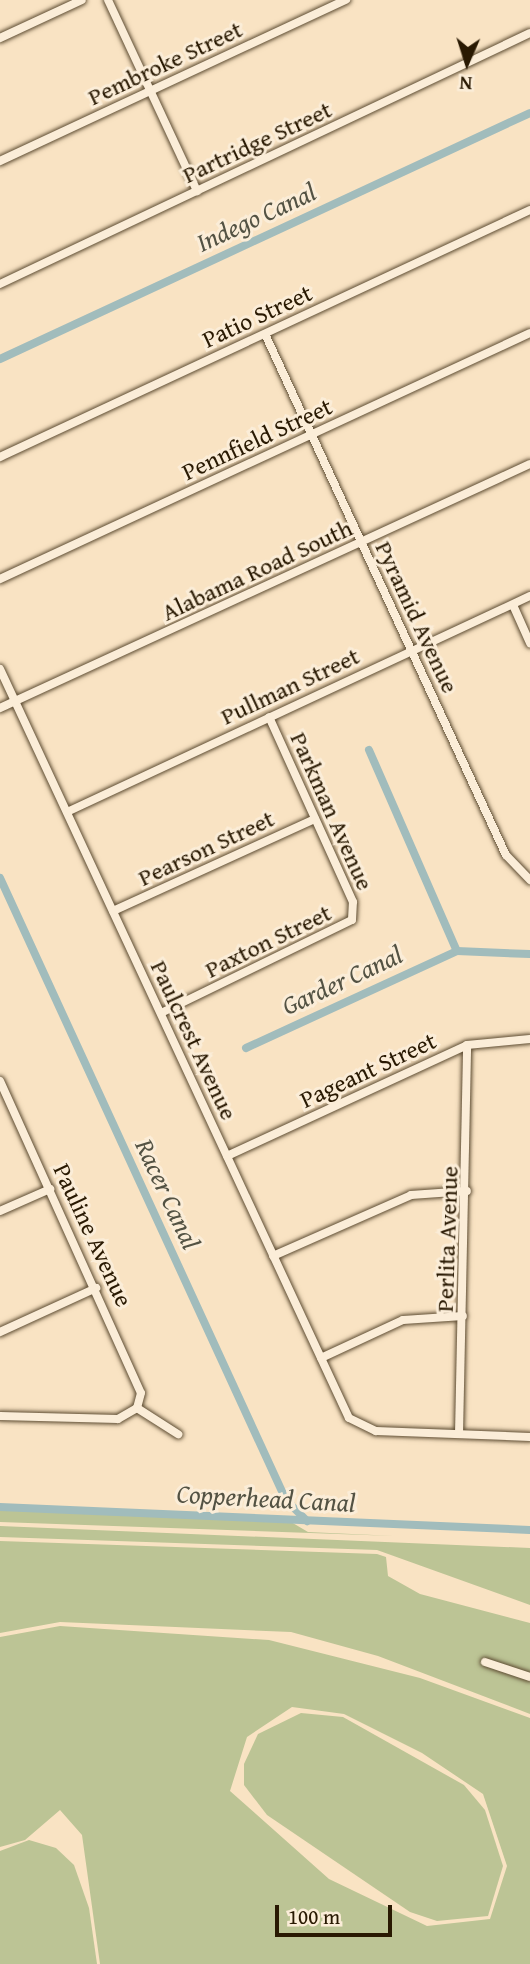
<!DOCTYPE html>
<style>
body{margin:0}
#map{position:relative;width:530px;height:1964px;overflow:hidden;background:#f9e3c3;font-family:"Gentium Book Plus",serif}
div>[style]{position:absolute}
.green>*{inset:0;background:#bcc495}
.canal>*{height:8px;margin:-4px;padding:0 4px;transform-origin:4px;border-radius:4px;background:#a1bcbc}
.roads{filter:drop-shadow(0 0 2px #5d4c32) drop-shadow(0 0 2px #5d4c32)}
.minor>*{height:8px;margin:-4px;padding:0 4px;transform-origin:4px;border-radius:4px;background:#fbedd8}
span{translate:-50% -50%;white-space:nowrap;text-align:center;line-height:1.15;-webkit-text-stroke:6px #fbedd8;paint-order:stroke}
.street-label{font-size:24px;color:#291902}
.water-label{font-size:26px;color:#535243;font-style:italic}
.north{position:absolute;left:432px;top:28px;width:70px;height:70px;-webkit-text-stroke:5px #fbedd8;paint-order:stroke;rotate:183deg;font-size:19px;font-weight:700;line-height:28px;text-align:center;color:#291902}
.north::after{content:'';display:block;margin:auto;width:24px;height:32px;background:#291902;clip-path:polygon(50% 0,100% 100%,50% 72%,0 100%)}
.scale{position:absolute;left:275px;top:1905px;width:117px;height:32px;box-sizing:border-box;border:4px solid #291902;border-top:0;padding-left:9px;font-size:21px;line-height:24px;white-space:nowrap;color:#291902;-webkit-text-stroke:5px #fbedd8;paint-order:stroke}
</style>
<div id="map">
<div class="green">
<i style="clip-path:polygon(0 1505px,286px 1519px,308px 1532px,395px 1536px,0 1522px)"></i>
<i style="clip-path:polygon(0 1526px,530px 1548px,530px 1605px,377px 1550px,0 1537px)"></i>
<i style="clip-path:polygon(0 1541px,377px 1554px,386px 1557px,388px 1576px,420px 1594px,530px 1623px,530px 1714px,378px 1656px,291px 1632px,60px 1622px,0 1633px)"></i>
<i style="clip-path:polygon(evenodd,60px 1626px,269px 1640px,420px 1678px,530px 1718px,530px 1964px,100px 1964px,82px 1835px,60px 1810px,25px 1840px,0 1847px,0 1637px,60px 1626px,292px 1707px,344px 1714px,422px 1753px,483px 1794px,507px 1866px,490px 1919px,427px 1926px,329px 1879px,230px 1791px,247px 1737px,292px 1707px)"></i>
<i style="clip-path:polygon(301px 1713px,343px 1717px,464px 1785px,485px 1810px,503px 1866px,488px 1916px,437px 1921px,410px 1912px,267px 1815px,244px 1785px,244px 1764px,258px 1734px)"></i>
<i style="clip-path:polygon(29px 1840px,56px 1848px,74px 1865px,89px 1908px,97px 1964px,0 1964px,0 1851px)"></i>
</div>
<div class="canal">
<i style="left:0;top:359px;width:584px;rotate:-24.9deg"></i>
<i style="left:369px;top:750px;width:219px;rotate:66.4deg"></i>
<i style="left:0;top:878px;width:685px;rotate:65.31deg"></i>
<i style="left:286px;top:1500px;width:30px;rotate:45deg"></i>
<i style="left:246px;top:1048px;width:232px;rotate:-24.7deg"></i>
<i style="left:457px;top:951px;width:73px;rotate:2.4deg"></i>
<i style="left:0;top:1507px;width:530px;rotate:2.48deg"></i>
</div>
<div class="roads">
<div class="minor">
<i style="left:108px;top:0;width:211px;rotate:65deg"></i>
<i style="left:0;top:38px;width:90px;rotate:-24.9deg"></i>
<i style="left:0;top:161px;width:382px;rotate:-25deg"></i>
<i style="left:0;top:284px;width:586px;rotate:-25.34deg"></i>
<i style="left:265px;top:334px;width:574px;rotate:65.18deg"></i>
<i style="left:506px;top:855px;width:35px;rotate:46deg"></i>
<i style="left:0;top:457px;width:585px;rotate:-24.99deg"></i>
<i style="left:0;top:579px;width:584px;rotate:-24.9deg"></i>
<i style="left:513px;top:605px;width:42px;rotate:65.9deg"></i>
<i style="left:0;top:669px;width:826px;rotate:65.02deg"></i>
<i style="left:349px;top:1418px;width:30px;rotate:26deg"></i>
<i style="left:376px;top:1431px;width:154px;rotate:2.2deg"></i>
<i style="left:0;top:708px;width:583px;rotate:-24.72deg"></i>
<i style="left:67px;top:812px;width:511px;rotate:-25.01deg"></i>
<i style="left:113px;top:911px;width:222px;rotate:-24.5deg"></i>
<i style="left:161px;top:1013px;width:212px;rotate:-26deg"></i>
<i style="left:352px;top:920px;width:18px;rotate:-87deg"></i>
<i style="left:353px;top:902px;width:203px;rotate:-114.4deg"></i>
<i style="left:0;top:1081px;width:342px;rotate:65.7deg"></i>
<i style="left:141px;top:1393px;width:16px;rotate:105deg"></i>
<i style="left:137px;top:1408px;width:22px;rotate:150deg"></i>
<i style="left:118px;top:1419px;width:118px;rotate:-178.5deg"></i>
<i style="left:227px;top:1156px;width:264px;rotate:-24.8deg"></i>
<i style="left:467px;top:1045px;width:63px;rotate:-5.4deg"></i>
<i style="left:0;top:1211px;width:55px;rotate:-23.7deg"></i>
<i style="left:273px;top:1256px;width:151px;rotate:-23.8deg"></i>
<i style="left:411px;top:1195px;width:56px;rotate:-4.1deg"></i>
<i style="left:0;top:1332px;width:106px;rotate:-24.6deg"></i>
<i style="left:321px;top:1358px;width:90px;rotate:-24.9deg"></i>
<i style="left:403px;top:1320px;width:60px;rotate:-3.8deg"></i>
<i style="left:137px;top:1408px;width:49px;rotate:32.4deg"></i>
<i style="left:459px;top:1434px;width:389px;rotate:-88.8deg"></i>
<i style="left:485px;top:1662px;width:47px;rotate:18.4deg"></i>
</div>
</div>
<div class="street-label">
<span style="left:165px;top:63px;rotate:-25deg">Pembroke Street</span>
<span style="left:257px;top:142px;rotate:-25deg">Partridge Street</span>
<span style="left:257px;top:316px;rotate:-25deg">Patio Street</span>
<span style="left:257px;top:439px;rotate:-25deg">Pennfield Street</span>
<span style="left:257px;top:570px;rotate:-25deg">Alabama Road South</span>
<span style="left:417px;top:617px;rotate:65deg">Pyramid Avenue</span>
<span style="left:290px;top:686px;rotate:-25deg">Pullman Street</span>
<span style="left:332px;top:811px;rotate:66deg">Parkman Avenue</span>
<span style="left:206px;top:848px;rotate:-25deg">Pearson Street</span>
<span style="left:268px;top:941px;rotate:-26deg">Paxton Street</span>
<span style="left:194px;top:1040px;rotate:65deg">Paulcrest Avenue</span>
<span style="left:368px;top:1070px;rotate:-25deg">Pageant Street</span>
<span style="left:93px;top:1235px;rotate:65deg">Pauline Avenue</span>
<span style="left:447px;top:1239px;rotate:-88deg">Perlita Avenue</span>
</div>
<div class="water-label">
<span style="left:256px;top:217px;rotate:-25deg">Indego Canal</span>
<span style="left:342px;top:980px;rotate:-25deg">Garder Canal</span>
<span style="left:168px;top:1194px;rotate:65deg">Racer Canal</span>
<span style="left:266px;top:1498px;rotate:3deg">Copperhead Canal</span>
</div>
<div class="north">N</div>
<div class="scale">100 m</div>
</div>
